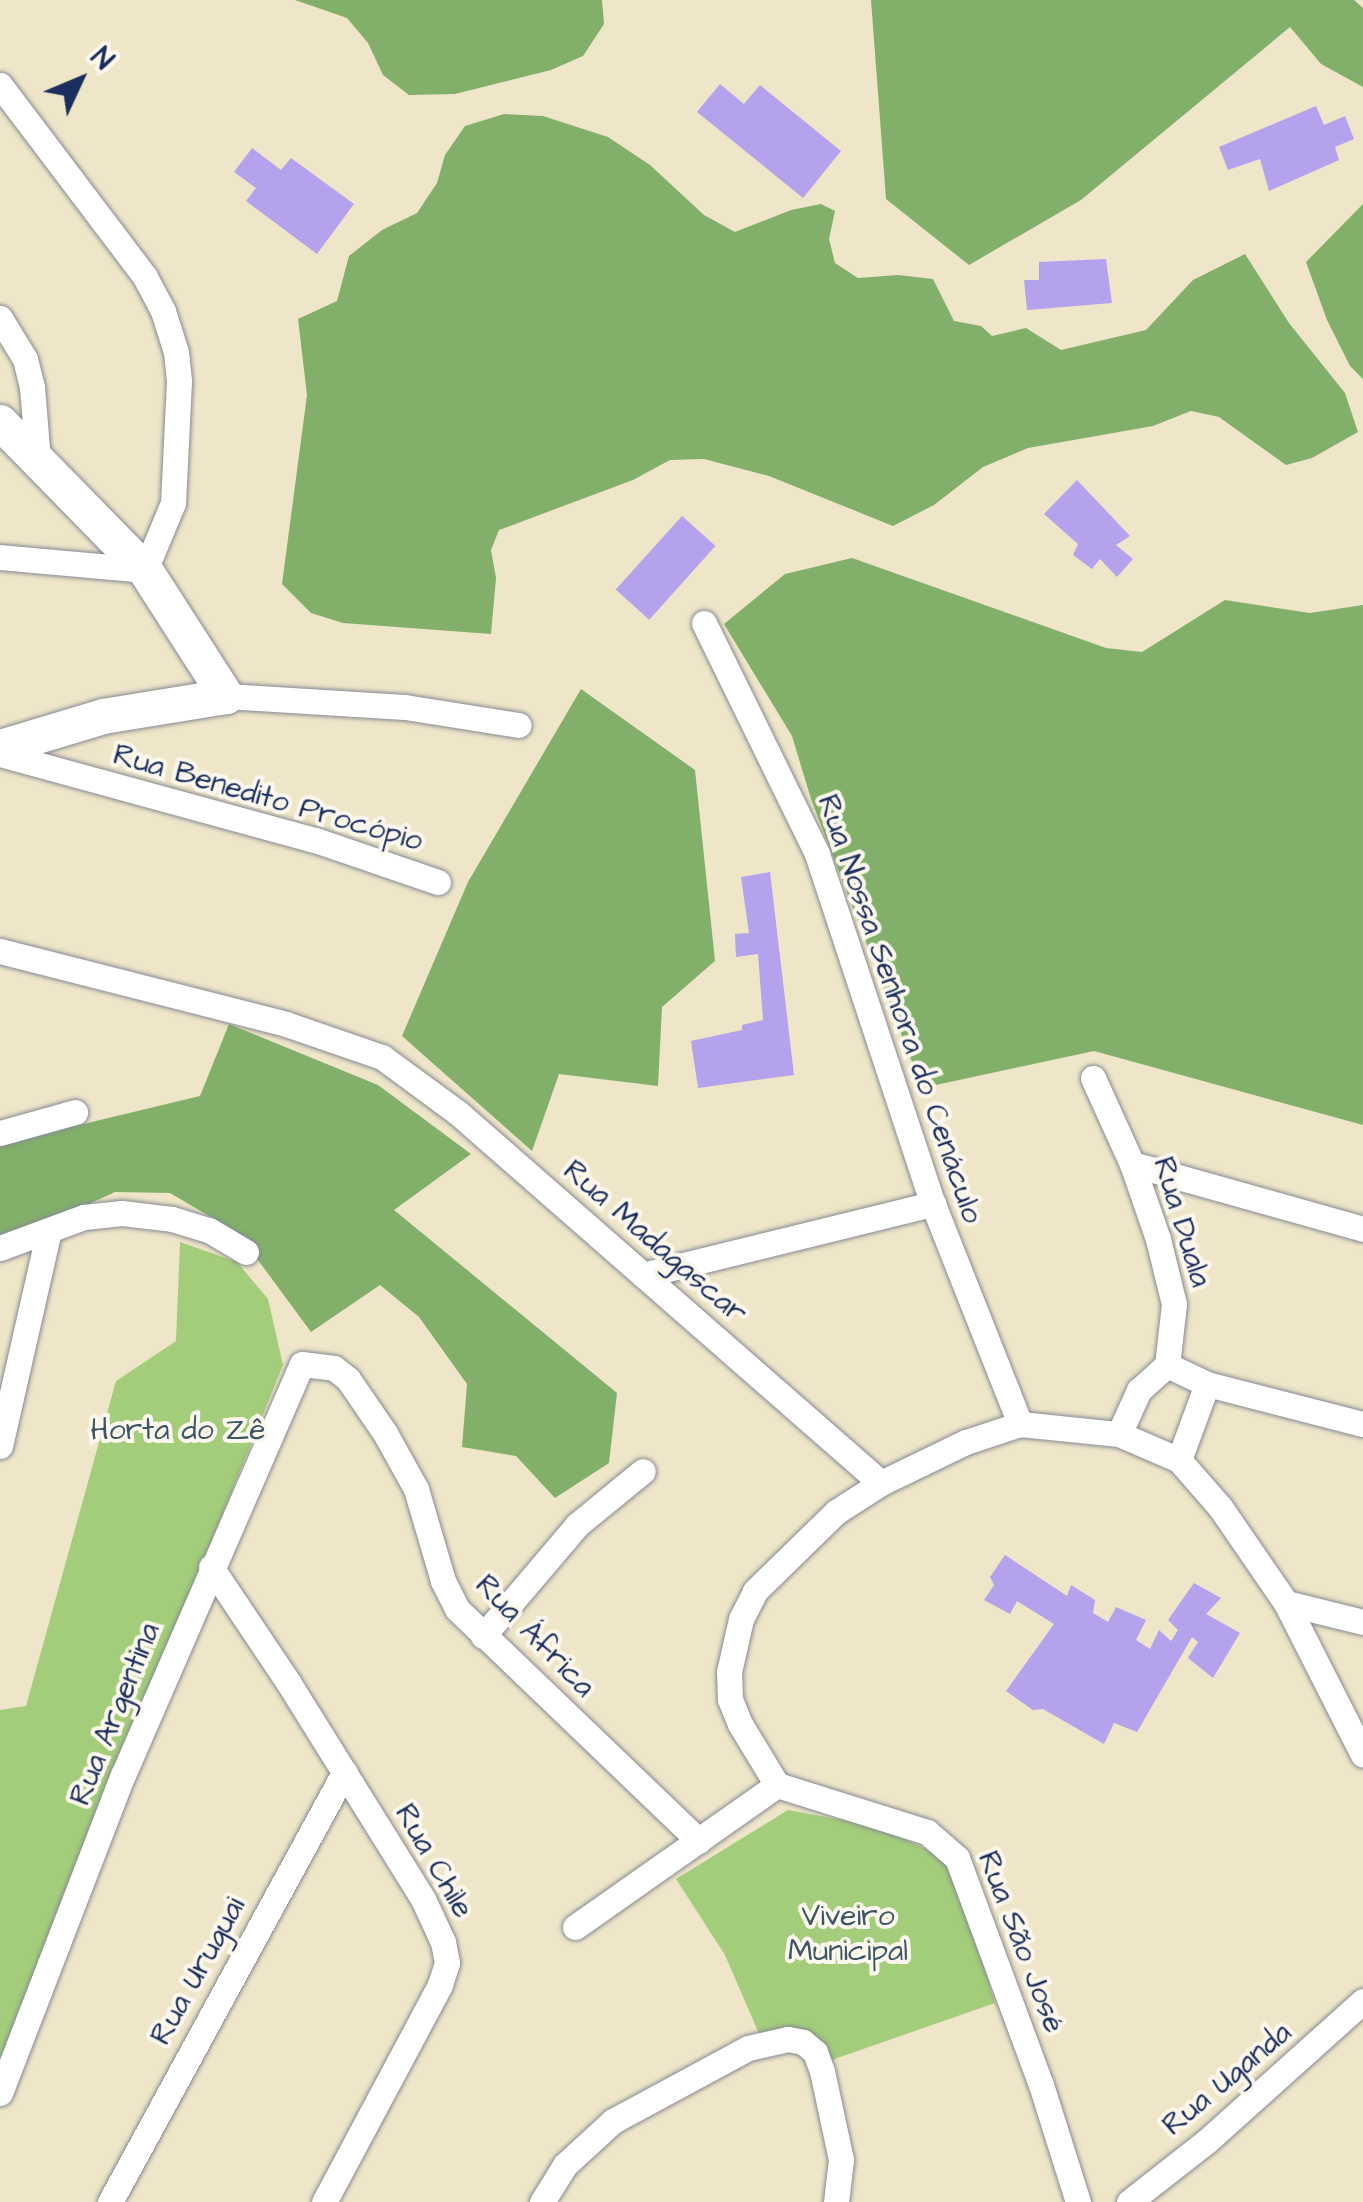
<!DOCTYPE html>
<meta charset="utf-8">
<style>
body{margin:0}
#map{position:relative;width:1363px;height:2202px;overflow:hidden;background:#efe5c8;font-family:"Architects Daughter",sans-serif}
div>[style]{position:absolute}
.green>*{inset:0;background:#a3cd7a}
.forest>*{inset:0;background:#82b06a}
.building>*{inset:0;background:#b4a2ed;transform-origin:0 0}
.roads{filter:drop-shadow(0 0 2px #858a93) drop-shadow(0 0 2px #858a93)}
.street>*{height:25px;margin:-12.5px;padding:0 12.5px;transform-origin:12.5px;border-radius:12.5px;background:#fff}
.secondary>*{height:35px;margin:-17.5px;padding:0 17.5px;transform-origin:17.5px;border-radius:17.5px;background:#fff}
span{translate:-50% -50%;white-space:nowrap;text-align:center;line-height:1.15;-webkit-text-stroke:8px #fbf7ec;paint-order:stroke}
.street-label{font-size:30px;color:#1b2f5e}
.park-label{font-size:30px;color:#3d5665}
.north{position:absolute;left:30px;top:30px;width:100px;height:100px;-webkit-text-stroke:8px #fbf7ec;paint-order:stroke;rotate:46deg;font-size:28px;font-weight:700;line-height:40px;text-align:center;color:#1b2f5e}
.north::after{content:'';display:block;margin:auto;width:35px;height:45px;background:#1b2f5e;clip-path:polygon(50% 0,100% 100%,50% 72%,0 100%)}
</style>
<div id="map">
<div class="green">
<i style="clip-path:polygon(180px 1242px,237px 1262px,268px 1299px,283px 1365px,0 2063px,0 1710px,26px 1706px,116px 1381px,176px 1341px)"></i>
<i style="clip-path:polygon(788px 1810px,880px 1827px,944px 1858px,968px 1911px,995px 2003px,826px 2062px,760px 2036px,725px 1955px,676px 1879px)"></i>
</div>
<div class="forest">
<i style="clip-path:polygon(295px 0,602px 0,604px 24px,583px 56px,551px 70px,455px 94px,409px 95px,383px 75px,368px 43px,347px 18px)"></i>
<i style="clip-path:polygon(871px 0,1354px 0,1363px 8px,1363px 87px,1321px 64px,1290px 27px,1081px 200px,969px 265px,886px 199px)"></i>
<i style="clip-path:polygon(504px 114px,543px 116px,608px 137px,650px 165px,704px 215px,735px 232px,791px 210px,821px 204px,835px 211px,829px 239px,835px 263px,858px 278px,898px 275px,933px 279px,954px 321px,981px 326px,992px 336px,1026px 328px,1061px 350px,1146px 330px,1193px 280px,1245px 254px,1289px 323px,1345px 393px,1358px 432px,1312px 458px,1286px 465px,1219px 417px,1191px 411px,1153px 426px,1028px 448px,983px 467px,934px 505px,893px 526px,769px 476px,704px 459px,670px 460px,633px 480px,499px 530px,491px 550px,496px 578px,491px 634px,343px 623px,311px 613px,282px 584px,307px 395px,298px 319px,337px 301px,349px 256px,382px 230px,417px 213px,437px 183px,445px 155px,465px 126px)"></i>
<i style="clip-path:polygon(1363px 204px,1363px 379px,1350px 366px,1327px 320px,1306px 262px)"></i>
<i style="clip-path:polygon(852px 558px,1106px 648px,1142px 652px,1225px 600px,1310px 613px,1363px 605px,1363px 1125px,1094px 1051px,922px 1088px,811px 799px,792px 736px,724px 624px,785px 574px)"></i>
<i style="clip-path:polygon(581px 689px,695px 770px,715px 961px,662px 1007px,658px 1086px,559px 1074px,532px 1151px,402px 1036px,468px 882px)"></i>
<i style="clip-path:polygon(229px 1024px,378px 1085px,471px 1154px,394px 1210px,617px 1393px,609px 1463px,555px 1498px,516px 1456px,462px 1447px,467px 1384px,419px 1317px,380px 1285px,311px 1332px,238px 1233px,170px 1193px,115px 1192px,65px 1215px,0 1237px,0 1144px,200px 1096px)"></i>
</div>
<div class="building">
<i style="clip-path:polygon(720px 84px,744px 104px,760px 85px,841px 151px,803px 198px,697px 112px)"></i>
<i style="clip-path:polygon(1316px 106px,1324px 125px,1345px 116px,1354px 139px,1335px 147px,1339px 160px,1269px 191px,1260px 159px,1228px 170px,1219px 147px)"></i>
<i style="clip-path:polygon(252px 148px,281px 170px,291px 158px,354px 204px,317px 254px,246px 201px,256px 188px,234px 172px)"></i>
<i style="clip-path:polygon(1106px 259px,1112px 303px,1027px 310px,1024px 280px,1039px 280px,1039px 262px)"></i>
<i style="clip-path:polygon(1077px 480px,1130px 536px,1116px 545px,1133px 559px,1117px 577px,1100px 559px,1092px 569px,1073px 555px,1078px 544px,1044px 514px)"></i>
<i style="left:682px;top:516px;width:45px;height:99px;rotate:42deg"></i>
<i style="clip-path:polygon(770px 872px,794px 1075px,698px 1088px,691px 1041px,742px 1030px,742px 1025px,763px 1020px,758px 954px,736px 957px,735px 934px,749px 933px,741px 877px)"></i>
<i style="clip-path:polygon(1005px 1555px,1067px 1596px,1071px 1585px,1095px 1600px,1093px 1613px,1108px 1622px,1116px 1607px,1146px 1620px,1136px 1640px,1150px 1649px,1159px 1630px,1171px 1641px,1178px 1630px,1168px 1620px,1194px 1583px,1221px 1598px,1206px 1614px,1240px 1633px,1213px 1678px,1188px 1658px,1198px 1642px,1192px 1637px,1137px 1732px,1114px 1723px,1104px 1744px,1043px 1709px,1033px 1710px,1006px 1691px,1054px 1624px,1017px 1601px,1010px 1614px,984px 1600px,994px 1585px,990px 1577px)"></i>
</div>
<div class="roads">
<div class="street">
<i style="left:0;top:85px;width:241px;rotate:52.9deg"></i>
<i style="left:145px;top:277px;width:38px;rotate:62deg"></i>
<i style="left:163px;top:311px;width:43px;rotate:72.4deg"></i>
<i style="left:176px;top:352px;width:29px;rotate:84deg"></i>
<i style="left:179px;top:381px;width:122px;rotate:92.8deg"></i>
<i style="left:173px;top:503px;width:73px;rotate:112.7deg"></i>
<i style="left:145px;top:570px;width:146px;rotate:-174.9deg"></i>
<i style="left:0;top:318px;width:48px;rotate:58.6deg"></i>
<i style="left:25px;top:359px;width:29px;rotate:76deg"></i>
<i style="left:32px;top:387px;width:73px;rotate:85.3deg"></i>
<i style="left:704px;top:623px;width:257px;rotate:63.9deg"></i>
<i style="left:817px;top:854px;width:369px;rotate:71.7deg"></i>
<i style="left:933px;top:1204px;width:237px;rotate:68.4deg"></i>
<i style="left:226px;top:696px;width:179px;rotate:3.5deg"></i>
<i style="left:405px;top:707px;width:115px;rotate:9deg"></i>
<i style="left:0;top:754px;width:327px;rotate:15.3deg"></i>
<i style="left:315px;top:840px;width:130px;rotate:18.9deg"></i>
<i style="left:0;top:951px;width:295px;rotate:14.3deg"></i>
<i style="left:286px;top:1024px;width:102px;rotate:19deg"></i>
<i style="left:382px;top:1057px;width:93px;rotate:36.3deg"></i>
<i style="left:457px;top:1112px;width:563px;rotate:41.19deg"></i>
<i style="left:1093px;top:1078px;width:94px;rotate:65.6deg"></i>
<i style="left:1132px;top:1164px;width:79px;rotate:70.9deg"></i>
<i style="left:1158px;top:1239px;width:67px;rotate:76.2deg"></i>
<i style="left:1174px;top:1304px;width:61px;rotate:96.5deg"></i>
<i style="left:1167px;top:1365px;width:38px;rotate:138deg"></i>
<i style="left:1139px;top:1390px;width:48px;rotate:114.4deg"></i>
<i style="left:0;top:1133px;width:78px;rotate:-15.6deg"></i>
<i style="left:1132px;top:1164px;width:240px;rotate:15.7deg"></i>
<i style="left:0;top:1248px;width:90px;rotate:-20.3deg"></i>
<i style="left:84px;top:1217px;width:38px;rotate:-6deg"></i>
<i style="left:122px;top:1213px;width:50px;rotate:6.8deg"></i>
<i style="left:172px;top:1219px;width:39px;rotate:17deg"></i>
<i style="left:209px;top:1230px;width:43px;rotate:30.7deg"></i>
<i style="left:643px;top:1275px;width:299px;rotate:-13.8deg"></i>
<i style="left:1167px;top:1365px;width:44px;rotate:25.4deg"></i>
<i style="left:1207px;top:1384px;width:161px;rotate:14.4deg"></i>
<i style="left:0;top:1446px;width:221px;rotate:-77.2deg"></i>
<i style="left:1179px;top:1460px;width:81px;rotate:-69.8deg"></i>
<i style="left:211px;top:1567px;width:138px;rotate:56.2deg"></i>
<i style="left:288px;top:1682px;width:256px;rotate:58.1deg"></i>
<i style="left:423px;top:1899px;width:47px;rotate:65.1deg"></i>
<i style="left:443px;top:1942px;width:21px;rotate:79deg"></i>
<i style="left:447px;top:1963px;width:23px;rotate:108deg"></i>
<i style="left:440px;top:1985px;width:246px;rotate:118.1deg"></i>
<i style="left:1286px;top:1603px;width:79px;rotate:13.9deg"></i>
<i style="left:483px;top:1636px;width:145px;rotate:-49.7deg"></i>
<i style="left:577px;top:1525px;width:85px;rotate:-39.3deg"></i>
<i style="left:575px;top:1927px;width:247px;rotate:-35.1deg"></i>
<i style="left:0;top:2093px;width:341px;rotate:-68.9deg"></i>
<i style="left:123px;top:1775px;width:448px;rotate:-66.5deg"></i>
<i style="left:302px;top:1364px;width:32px;rotate:7deg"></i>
<i style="left:334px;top:1368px;width:18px;rotate:38deg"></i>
<i style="left:348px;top:1379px;width:65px;rotate:55.6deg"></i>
<i style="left:385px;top:1433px;width:64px;rotate:61deg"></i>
<i style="left:416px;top:1489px;width:96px;rotate:73.6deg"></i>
<i style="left:443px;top:1581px;width:31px;rotate:63deg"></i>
<i style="left:457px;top:1609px;width:335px;rotate:43.8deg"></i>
<i style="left:110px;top:2202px;width:490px;rotate:-61.4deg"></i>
<i style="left:542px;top:2202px;width:44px;rotate:-58.1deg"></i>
<i style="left:565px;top:2165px;width:65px;rotate:-42.5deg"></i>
<i style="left:613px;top:2121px;width:153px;rotate:-28.4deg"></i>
<i style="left:748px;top:2048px;width:41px;rotate:-12.7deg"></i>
<i style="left:788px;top:2039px;width:15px;rotate:11deg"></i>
<i style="left:803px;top:2042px;width:16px;rotate:40deg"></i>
<i style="left:815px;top:2052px;width:20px;rotate:70deg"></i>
<i style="left:822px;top:2071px;width:91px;rotate:77.9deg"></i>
<i style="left:841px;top:2160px;width:42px;rotate:96.8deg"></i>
<i style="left:1078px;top:2202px;width:123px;rotate:-107.5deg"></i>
<i style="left:1041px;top:2085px;width:242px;rotate:-110.3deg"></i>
<i style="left:957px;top:1858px;width:40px;rotate:-139deg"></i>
<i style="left:927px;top:1832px;width:157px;rotate:-162.6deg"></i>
<i style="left:777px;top:1785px;width:71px;rotate:-121.2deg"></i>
<i style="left:740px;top:1724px;width:27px;rotate:-112deg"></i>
<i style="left:730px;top:1699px;width:27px;rotate:-92deg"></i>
<i style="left:729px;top:1672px;width:54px;rotate:-77.2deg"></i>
<i style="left:741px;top:1619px;width:31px;rotate:-63deg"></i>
<i style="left:755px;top:1591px;width:113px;rotate:-44.3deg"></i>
<i style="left:836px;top:1512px;width:54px;rotate:-32.8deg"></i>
<i style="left:881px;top:1483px;width:94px;rotate:-25.8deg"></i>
<i style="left:966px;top:1442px;width:57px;rotate:-18.4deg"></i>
<i style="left:1020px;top:1424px;width:100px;rotate:5.8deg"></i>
<i style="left:1119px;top:1434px;width:65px;rotate:23.4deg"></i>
<i style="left:1179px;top:1460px;width:62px;rotate:48.9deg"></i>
<i style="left:1220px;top:1507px;width:116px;rotate:55.5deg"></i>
<i style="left:1286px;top:1603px;width:170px;rotate:63.1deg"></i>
<i style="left:1129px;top:2202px;width:100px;rotate:-38.1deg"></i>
<i style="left:1208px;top:2140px;width:208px;rotate:-41.9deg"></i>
</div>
<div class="secondary">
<i style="left:0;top:422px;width:207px;rotate:45.6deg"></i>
<i style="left:145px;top:570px;width:150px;rotate:57.3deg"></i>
<i style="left:226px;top:696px;width:125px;rotate:170.8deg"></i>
<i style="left:103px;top:716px;width:108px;rotate:163.2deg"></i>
</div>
</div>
<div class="street-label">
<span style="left:268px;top:798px;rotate:16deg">Rua Benedito Procópio</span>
<span style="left:900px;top:1009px;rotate:71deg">Rua Nossa Senhora do Cenáculo</span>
<span style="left:1182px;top:1222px;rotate:73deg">Rua Duala</span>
<span style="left:655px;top:1242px;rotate:41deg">Rua Madagascar</span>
<span style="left:535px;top:1636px;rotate:46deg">Rua África</span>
<span style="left:115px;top:1714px;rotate:-68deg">Rua Argentina</span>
<span style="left:434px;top:1861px;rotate:60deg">Rua Chile</span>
<span style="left:1021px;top:1942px;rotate:69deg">Rua São José</span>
<span style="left:198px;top:1971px;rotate:-61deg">Rua Uruguai</span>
<span style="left:1227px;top:2079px;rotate:-40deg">Rua Uganda</span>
</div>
<div class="park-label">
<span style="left:178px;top:1430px">Horta do Zê</span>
<span style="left:848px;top:1933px">Viveiro<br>Municipal</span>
</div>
<div class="north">N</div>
</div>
